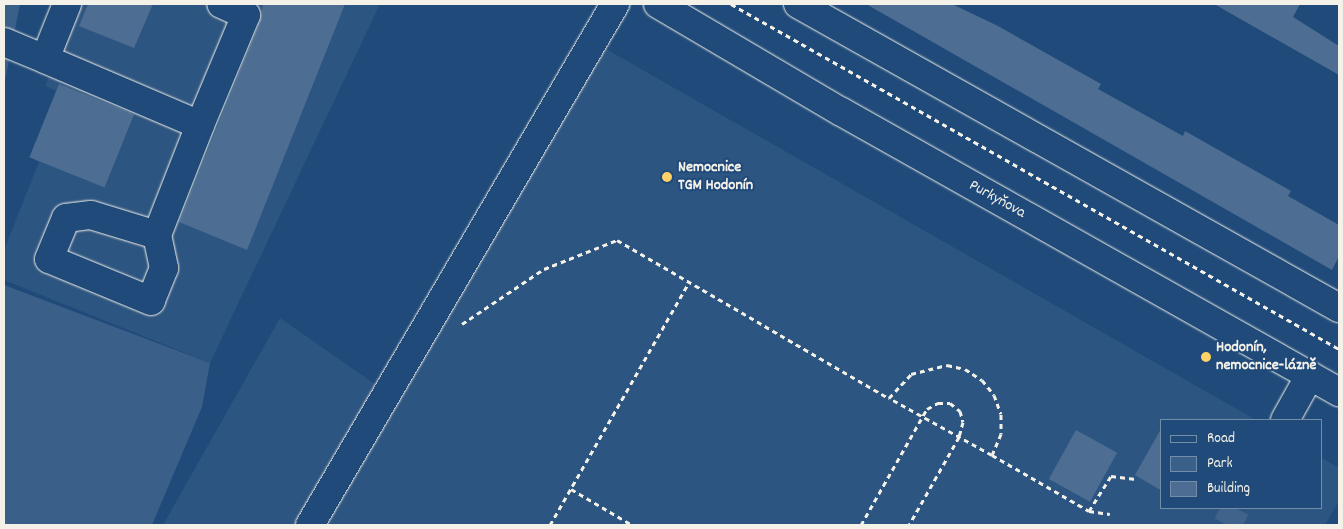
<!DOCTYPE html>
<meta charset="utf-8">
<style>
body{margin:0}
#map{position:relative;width:1343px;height:529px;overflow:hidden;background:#1f4a7a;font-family:Dekko,sans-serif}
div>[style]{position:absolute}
.built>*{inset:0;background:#2d5581}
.green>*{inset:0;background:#3a5f88}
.building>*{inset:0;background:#4d6e92;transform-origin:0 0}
.minor-tunnel>*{height:28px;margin-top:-14px;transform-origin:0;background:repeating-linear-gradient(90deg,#3f638a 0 28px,transparent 0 42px)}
.path>*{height:3px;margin-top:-1.5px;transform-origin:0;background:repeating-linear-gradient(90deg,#f4f1e8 0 5px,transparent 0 9px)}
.roads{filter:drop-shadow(0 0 1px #f4f1e8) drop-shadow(0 0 1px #f4f1e8)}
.minor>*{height:28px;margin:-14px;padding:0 14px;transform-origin:14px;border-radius:14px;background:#1f4a7a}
.dots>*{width:14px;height:14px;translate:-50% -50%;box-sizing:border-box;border:2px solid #1f4a7a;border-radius:50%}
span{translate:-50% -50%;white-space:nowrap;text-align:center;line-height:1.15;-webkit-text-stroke:4px #1f4a7a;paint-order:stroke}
.poi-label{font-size:16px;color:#f4f1e8;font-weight:700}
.left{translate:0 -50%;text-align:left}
.street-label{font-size:16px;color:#f4f1e8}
.frame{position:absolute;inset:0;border:5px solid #f4f1e8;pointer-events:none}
.legend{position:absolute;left:1160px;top:419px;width:162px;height:90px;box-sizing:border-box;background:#1f4a7a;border:1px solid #748da6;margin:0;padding:6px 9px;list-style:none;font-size:15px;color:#f4f1e8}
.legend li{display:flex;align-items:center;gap:10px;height:25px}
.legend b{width:25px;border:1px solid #748da6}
</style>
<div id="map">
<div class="built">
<i style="clip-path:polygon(79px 4px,380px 4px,210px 363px,4px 280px,4px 250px,39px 162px,30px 157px,56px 91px,45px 86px)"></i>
<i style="clip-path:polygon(585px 37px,1256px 420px,1162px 420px,1162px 508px,1322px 508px,1322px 458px,1339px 468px,1339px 501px,1325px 525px,163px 525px,280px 318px,379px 387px)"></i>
</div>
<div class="green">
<i style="clip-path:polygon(4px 4px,20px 4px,4px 86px)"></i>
<i style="clip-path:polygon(4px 285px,210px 363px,202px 407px,152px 525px,4px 525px)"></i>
</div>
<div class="building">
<i style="clip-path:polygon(88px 4px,153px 4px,134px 48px,79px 26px)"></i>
<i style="clip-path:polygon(263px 4px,345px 4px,247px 250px,179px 222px,260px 21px)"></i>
<i style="clip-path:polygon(866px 4px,952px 4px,998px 26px,1101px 84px,1098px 89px,1183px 136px,1185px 131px,1291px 191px,1288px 196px,1339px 225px,1339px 256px,1332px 270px)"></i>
<i style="clip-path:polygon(1214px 4px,1300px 4px,1293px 17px,1339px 46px,1339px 75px)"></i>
<i style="left:59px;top:84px;width:81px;height:79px;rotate:22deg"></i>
<i style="clip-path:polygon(1162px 427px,1162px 491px,1135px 475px)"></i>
<i style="left:1076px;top:430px;width:47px;height:56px;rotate:29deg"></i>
</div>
<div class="minor-tunnel">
<i style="left:1227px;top:525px;width:19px;rotate:-62deg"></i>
</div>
<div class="path">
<i style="left:731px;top:4px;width:699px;rotate:29.57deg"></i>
<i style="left:462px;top:324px;width:99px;rotate:-33.9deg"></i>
<i style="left:544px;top:269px;width:79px;rotate:-21.7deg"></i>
<i style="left:617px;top:240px;width:315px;rotate:30.2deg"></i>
<i style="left:947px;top:365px;width:18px;rotate:13deg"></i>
<i style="left:965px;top:369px;width:20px;rotate:33deg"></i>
<i style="left:982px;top:380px;width:19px;rotate:51deg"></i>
<i style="left:994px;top:395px;width:20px;rotate:70deg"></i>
<i style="left:1001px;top:414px;width:20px;rotate:90deg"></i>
<i style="left:1001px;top:434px;width:23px;rotate:113deg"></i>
<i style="left:992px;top:455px;width:118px;rotate:-151deg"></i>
<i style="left:889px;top:398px;width:33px;rotate:-47deg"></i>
<i style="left:911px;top:374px;width:37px;rotate:-14deg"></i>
<i style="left:992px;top:455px;width:112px;rotate:30deg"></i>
<i style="left:1089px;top:511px;width:21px;rotate:8deg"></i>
<i style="left:571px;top:489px;width:71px;rotate:30.5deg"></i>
<i style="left:1089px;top:511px;width:41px;rotate:-57.8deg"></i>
<i style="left:1111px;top:476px;width:25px;rotate:7deg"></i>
<i style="left:550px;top:525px;width:280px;rotate:-60.2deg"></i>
<i style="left:861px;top:525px;width:133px;rotate:-60.4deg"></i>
<i style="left:927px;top:409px;width:13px;rotate:-29deg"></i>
<i style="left:938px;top:403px;width:12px"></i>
<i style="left:950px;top:403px;width:13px;rotate:39deg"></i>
<i style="left:960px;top:411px;width:11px;rotate:75deg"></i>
<i style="left:963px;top:422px;width:16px;rotate:105deg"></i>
<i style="left:959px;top:437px;width:101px;rotate:119.6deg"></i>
</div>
<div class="roads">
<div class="minor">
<i style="left:67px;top:4px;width:59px;rotate:111.8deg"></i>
<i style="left:45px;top:59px;width:168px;rotate:23.1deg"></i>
<i style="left:200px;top:125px;width:119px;rotate:-67.3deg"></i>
<i style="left:246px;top:15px;width:27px;rotate:-156deg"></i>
<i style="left:658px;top:4px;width:211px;rotate:30.5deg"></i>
<i style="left:840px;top:111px;width:573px;rotate:29.39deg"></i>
<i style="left:798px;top:4px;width:621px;rotate:29.33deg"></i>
<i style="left:4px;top:42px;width:44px;rotate:22.5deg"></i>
<i style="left:157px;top:235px;width:34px;rotate:78deg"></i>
<i style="left:164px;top:268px;width:35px;rotate:112deg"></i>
<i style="left:151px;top:301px;width:110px;rotate:-157.6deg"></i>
<i style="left:49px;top:259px;width:44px;rotate:-67.5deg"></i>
<i style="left:66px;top:218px;width:25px;rotate:-7deg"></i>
<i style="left:91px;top:215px;width:69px;rotate:16.9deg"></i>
<i style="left:157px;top:235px;width:118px;rotate:-68.6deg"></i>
<i style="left:1285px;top:420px;width:51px;rotate:-60.9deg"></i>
<i style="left:310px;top:525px;width:604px;rotate:-59.65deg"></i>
</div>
</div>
<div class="dots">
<i style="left:667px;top:177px;background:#ffd166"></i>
<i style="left:1206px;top:357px;background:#ffd166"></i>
</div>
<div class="poi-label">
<span class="left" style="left:678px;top:177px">Nemocnice<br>TGM Hodonín</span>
<span class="left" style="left:1216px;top:357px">Hodonín,<br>nemocnice-lázně</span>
</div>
<div class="street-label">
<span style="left:997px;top:200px;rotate:29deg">Purkyňova</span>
</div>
<div class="frame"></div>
<ul class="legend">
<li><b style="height:6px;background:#1f4a7a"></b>Road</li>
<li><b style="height:14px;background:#3a5f88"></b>Park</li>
<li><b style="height:14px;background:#4d6e92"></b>Building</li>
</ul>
</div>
